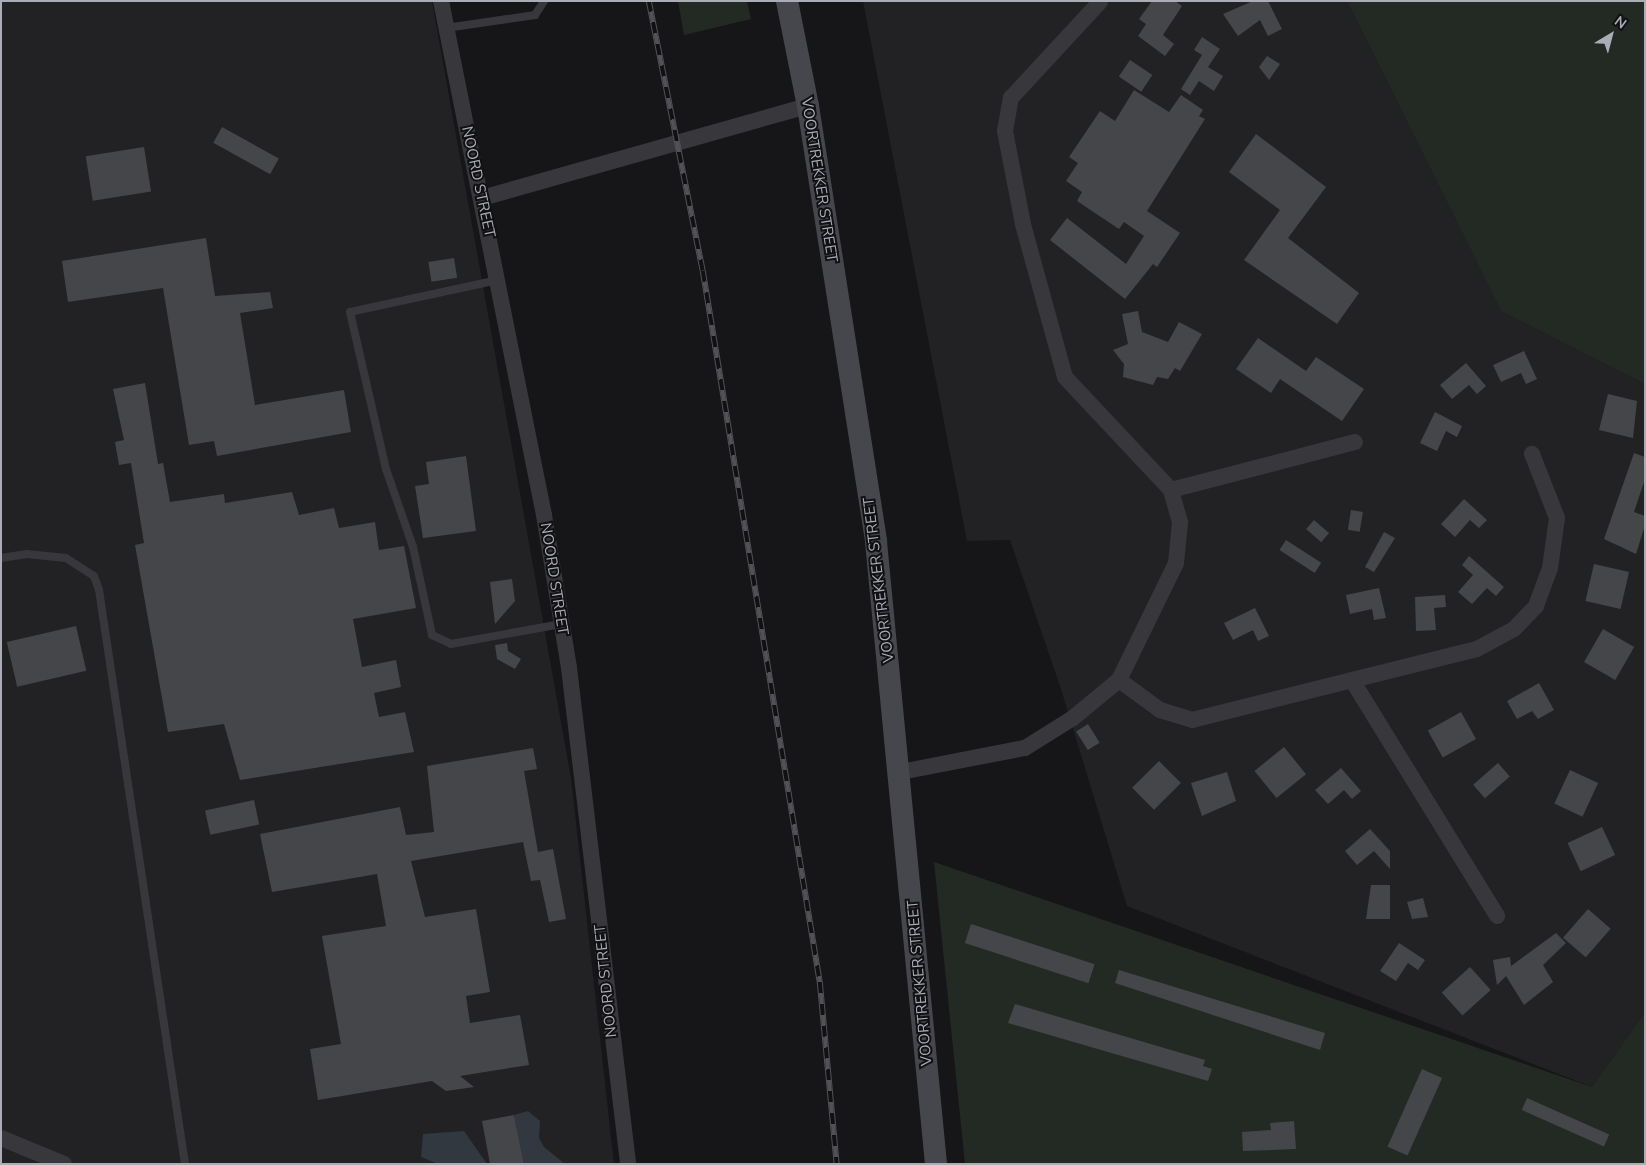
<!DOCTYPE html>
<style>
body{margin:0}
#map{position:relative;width:1646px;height:1165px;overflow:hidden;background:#161618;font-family:"Nunito Sans",sans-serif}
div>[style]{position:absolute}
.built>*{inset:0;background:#222225}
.green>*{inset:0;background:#232a24}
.water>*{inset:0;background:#31383f}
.building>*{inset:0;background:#45464a;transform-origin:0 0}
.service>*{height:8px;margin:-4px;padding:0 4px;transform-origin:4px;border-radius:4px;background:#38383c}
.minor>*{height:16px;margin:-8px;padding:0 8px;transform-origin:8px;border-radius:8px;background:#38383c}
.secondary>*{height:22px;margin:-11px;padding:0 11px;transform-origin:11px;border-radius:11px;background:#46474c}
.rail>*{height:5.5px;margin-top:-2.75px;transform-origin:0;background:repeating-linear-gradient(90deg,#111113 0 11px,#515257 0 22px);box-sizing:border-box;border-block:1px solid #515257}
span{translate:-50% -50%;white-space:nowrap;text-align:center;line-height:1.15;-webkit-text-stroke:4px #111113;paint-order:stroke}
.street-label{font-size:15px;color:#aaadb6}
.frame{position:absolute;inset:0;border:2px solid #aaadb6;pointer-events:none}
.north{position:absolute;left:1586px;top:10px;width:50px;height:50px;-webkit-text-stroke:4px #111113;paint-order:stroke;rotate:37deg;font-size:14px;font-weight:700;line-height:20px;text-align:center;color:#aaadb6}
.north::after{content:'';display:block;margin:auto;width:18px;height:22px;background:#aaadb6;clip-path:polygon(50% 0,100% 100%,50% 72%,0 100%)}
</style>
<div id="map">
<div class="built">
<i style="clip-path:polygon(1px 1px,432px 1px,571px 778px,614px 1164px,1px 1164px)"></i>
<i style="clip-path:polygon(863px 1px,1347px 1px,1501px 311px,1645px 384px,1645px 1012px,1592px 1087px,1127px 906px,1061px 689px,1010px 540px,967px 541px)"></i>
</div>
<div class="green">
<i style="clip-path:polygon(678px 1px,747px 1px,751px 19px,684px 35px)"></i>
<i style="clip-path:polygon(1347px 1px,1645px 1px,1645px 384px,1501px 311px)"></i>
<i style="clip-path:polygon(934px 862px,1592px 1087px,1645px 1012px,1645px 1164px,965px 1164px)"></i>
</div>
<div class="water">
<i style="clip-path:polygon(528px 1111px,540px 1121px,539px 1138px,544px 1147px,565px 1164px,524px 1164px,514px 1115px)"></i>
<i style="clip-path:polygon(464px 1131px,487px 1164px,438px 1164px,421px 1157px,423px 1134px)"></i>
</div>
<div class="building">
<i style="clip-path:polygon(1152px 1px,1175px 1px,1182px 6px,1163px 35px,1174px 44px,1165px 56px,1138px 36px,1146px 24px,1139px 19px)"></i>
<i style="clip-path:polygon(1253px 1px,1268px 1px,1282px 29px,1268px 36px,1260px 20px,1238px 36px,1223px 14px)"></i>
<i style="clip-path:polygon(1202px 37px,1220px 49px,1208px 67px,1223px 76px,1214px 91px,1199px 81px,1190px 95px,1181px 89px,1202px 55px,1194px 50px)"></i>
<i style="clip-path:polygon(1267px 56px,1280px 64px,1269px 80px,1259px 67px)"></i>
<i style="left:1130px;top:60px;width:27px;height:20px;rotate:34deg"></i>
<i style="clip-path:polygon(1134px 90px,1169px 112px,1181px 95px,1203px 110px,1199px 116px,1205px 119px,1147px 211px,1180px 233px,1157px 267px,1153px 264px,1125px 299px,1050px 240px,1067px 218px,1126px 264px,1144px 236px,1124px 222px,1119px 229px,1077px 201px,1082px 192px,1066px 181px,1078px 163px,1069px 157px,1100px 111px,1115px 121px)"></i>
<i style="left:222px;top:127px;width:65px;height:18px;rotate:29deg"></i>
<i style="clip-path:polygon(1256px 134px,1326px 187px,1288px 238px,1359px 293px,1337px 324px,1244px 260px,1280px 210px,1229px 172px)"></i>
<i style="left:144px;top:147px;width:45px;height:59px;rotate:81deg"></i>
<i style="clip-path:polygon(206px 238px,215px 296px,270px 292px,273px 308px,240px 313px,255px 405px,344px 390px,351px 432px,217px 456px,214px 441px,189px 445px,163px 288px,68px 302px,62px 261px)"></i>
<i style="left:454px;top:258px;width:20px;height:26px;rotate:81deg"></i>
<i style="clip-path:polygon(1138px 311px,1142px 332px,1168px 342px,1179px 322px,1202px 334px,1180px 371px,1175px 368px,1168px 379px,1157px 377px,1153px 385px,1123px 377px,1124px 364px,1113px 350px,1128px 344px,1122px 314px)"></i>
<i style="clip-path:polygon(1258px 338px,1306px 371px,1316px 357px,1364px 389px,1342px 421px,1280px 379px,1271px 393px,1236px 369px)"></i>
<i style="clip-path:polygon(1524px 351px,1537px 379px,1526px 384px,1521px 373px,1501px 382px,1493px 365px)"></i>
<i style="clip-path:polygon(1466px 363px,1486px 386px,1477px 394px,1469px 385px,1452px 399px,1440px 385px)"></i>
<i style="clip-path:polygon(145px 383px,158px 464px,163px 463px,170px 502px,224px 494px,225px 503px,292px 492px,299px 515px,334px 508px,339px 528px,375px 522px,379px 550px,404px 546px,416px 608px,353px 619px,362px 667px,396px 660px,401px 687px,374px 693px,379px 717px,405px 712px,414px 752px,240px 780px,224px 724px,168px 732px,135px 545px,144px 543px,131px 463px,119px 465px,115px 442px,124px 440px,113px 389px)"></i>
<i style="clip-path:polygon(1608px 394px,1637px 401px,1633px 438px,1599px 430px)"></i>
<i style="clip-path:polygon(1435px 412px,1462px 426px,1457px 437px,1446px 431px,1437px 451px,1420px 443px)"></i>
<i style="clip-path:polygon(1634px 453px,1645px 457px,1645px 479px,1634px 512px,1645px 516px,1645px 525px,1636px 554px,1604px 539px)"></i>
<i style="clip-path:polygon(466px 456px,476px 531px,423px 538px,415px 486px,429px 484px,426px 462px)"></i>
<i style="clip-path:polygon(1464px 499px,1487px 520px,1479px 528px,1470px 520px,1455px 537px,1441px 524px)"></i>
<i style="left:1351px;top:510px;width:12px;height:20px;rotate:9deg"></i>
<i style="left:1314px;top:520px;width:20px;height:12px;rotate:41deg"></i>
<i style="clip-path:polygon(1384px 532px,1395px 538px,1374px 572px,1365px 567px)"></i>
<i style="left:1286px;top:540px;width:42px;height:12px;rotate:33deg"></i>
<i style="clip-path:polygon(1469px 556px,1504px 587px,1496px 596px,1487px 588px,1472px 604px,1458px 592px,1473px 575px,1462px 565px)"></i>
<i style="left:1594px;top:564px;width:36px;height:38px;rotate:13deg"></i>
<i style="clip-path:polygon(512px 579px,515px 601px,495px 624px,490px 582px)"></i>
<i style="clip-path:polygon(1379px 588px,1386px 618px,1374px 620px,1372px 609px,1350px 614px,1346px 595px)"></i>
<i style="clip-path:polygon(1445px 595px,1446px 607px,1434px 608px,1436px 630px,1416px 631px,1415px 597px)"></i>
<i style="clip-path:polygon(1255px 608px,1269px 636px,1258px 641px,1253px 630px,1233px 640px,1224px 623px)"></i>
<i style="left:76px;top:626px;width:46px;height:71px;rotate:77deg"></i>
<i style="left:1603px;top:629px;width:36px;height:38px;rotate:30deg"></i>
<i style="clip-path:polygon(507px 643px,508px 651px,521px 659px,515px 669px,497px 659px,495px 645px)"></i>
<i style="clip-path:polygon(1539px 683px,1554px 710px,1538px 719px,1532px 711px,1517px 719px,1507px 701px)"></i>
<i style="left:1461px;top:712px;width:31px;height:38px;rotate:61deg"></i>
<i style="left:1088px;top:724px;width:22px;height:14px;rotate:58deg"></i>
<i style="left:1284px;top:747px;width:35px;height:38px;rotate:51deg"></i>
<i style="clip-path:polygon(533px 748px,537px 769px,524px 771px,538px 852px,553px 849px,566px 919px,549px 922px,540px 880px,531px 881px,523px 842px,411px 861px,425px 917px,476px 909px,490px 992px,466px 996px,470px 1023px,520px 1015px,529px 1065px,460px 1076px,474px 1087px,446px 1091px,432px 1081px,318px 1100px,310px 1049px,341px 1044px,322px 936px,386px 926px,377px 874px,272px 892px,260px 834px,400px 807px,406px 835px,434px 832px,427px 766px)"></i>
<i style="left:1159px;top:761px;width:31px;height:38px;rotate:45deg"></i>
<i style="left:1498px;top:763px;width:18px;height:33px;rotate:49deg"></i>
<i style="clip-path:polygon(1341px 768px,1361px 791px,1352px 799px,1344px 790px,1328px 804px,1315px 790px)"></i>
<i style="left:1570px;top:770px;width:31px;height:37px;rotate:25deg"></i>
<i style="clip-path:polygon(1227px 772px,1236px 801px,1202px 816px,1191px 783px)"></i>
<i style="left:254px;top:800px;width:25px;height:50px;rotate:78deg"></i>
<i style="left:1602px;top:827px;width:31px;height:38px;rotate:65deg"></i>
<i style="clip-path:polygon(1370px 829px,1390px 851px,1390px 869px,1374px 851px,1357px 865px,1345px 851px)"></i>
<i style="clip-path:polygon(1371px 885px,1390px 885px,1390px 919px,1366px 919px)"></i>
<i style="clip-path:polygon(1423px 898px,1428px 917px,1412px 919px,1407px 902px)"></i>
<i style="left:1588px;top:909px;width:30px;height:38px;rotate:41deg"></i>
<i style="left:971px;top:924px;width:130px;height:20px;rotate:18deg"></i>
<i style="clip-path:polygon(1556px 933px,1566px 943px,1543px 965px,1553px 982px,1524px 1005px,1506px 976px,1497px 985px,1493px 960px,1510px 957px,1511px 966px)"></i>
<i style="clip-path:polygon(1399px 943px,1425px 960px,1418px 970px,1408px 963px,1396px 981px,1380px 971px)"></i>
<i style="left:1470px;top:967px;width:31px;height:38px;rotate:48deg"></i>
<i style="clip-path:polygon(1119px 970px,1325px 1033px,1320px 1050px,1115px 983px)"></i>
<i style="clip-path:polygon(1015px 1004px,1205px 1060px,1203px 1066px,1212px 1069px,1208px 1081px,1008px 1023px)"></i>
<i style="left:1422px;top:1069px;width:22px;height:85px;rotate:24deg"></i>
<i style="left:1527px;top:1098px;width:90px;height:13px;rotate:24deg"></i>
<i style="clip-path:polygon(514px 1115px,524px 1164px,490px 1164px,482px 1121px)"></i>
<i style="clip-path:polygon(1294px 1121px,1296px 1149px,1243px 1151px,1242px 1132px,1271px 1130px,1270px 1123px)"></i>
</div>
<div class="service">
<i style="left:446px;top:28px;width:90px;rotate:-8.3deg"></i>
<i style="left:535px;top:15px;width:17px;rotate:-57deg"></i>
<i style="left:498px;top:280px;width:151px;rotate:167.8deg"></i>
<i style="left:350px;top:312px;width:161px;rotate:77.1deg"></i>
<i style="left:386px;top:469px;width:83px;rotate:70.9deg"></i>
<i style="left:413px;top:547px;width:90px;rotate:77.8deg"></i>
<i style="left:432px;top:635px;width:21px;rotate:25deg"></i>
<i style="left:451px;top:644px;width:112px;rotate:-10.3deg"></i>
<i style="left:1px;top:558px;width:26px;rotate:-9deg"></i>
<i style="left:27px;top:554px;width:39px;rotate:6deg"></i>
<i style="left:66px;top:558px;width:33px;rotate:33deg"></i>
<i style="left:94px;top:576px;width:15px;rotate:70deg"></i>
<i style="left:99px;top:590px;width:580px;rotate:81.48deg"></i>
</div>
<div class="minor">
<i style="left:441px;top:1px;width:524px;rotate:78.67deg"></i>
<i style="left:544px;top:515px;width:155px;rotate:80.7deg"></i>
<i style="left:569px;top:668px;width:499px;rotate:83.2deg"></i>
<i style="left:482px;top:198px;width:339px;rotate:-15.8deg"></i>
<i style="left:1171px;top:490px;width:190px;rotate:-14.6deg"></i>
<i style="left:1119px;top:680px;width:51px;rotate:36.2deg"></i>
<i style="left:1160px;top:710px;width:34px;rotate:17deg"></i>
<i style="left:1192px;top:720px;width:294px;rotate:-14deg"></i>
<i style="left:1477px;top:649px;width:42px;rotate:-28.4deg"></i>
<i style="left:1514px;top:629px;width:32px;rotate:-46deg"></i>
<i style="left:1536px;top:606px;width:40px;rotate:-69.8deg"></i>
<i style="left:1550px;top:568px;width:50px;rotate:-82deg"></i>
<i style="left:1557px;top:518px;width:69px;rotate:-111.3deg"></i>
<i style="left:1352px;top:680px;width:277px;rotate:58.4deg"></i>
<i style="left:901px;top:772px;width:126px;rotate:-11deg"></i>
<i style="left:1025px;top:748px;width:57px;rotate:-32deg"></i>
<i style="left:1073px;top:718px;width:60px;rotate:-39.6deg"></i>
<i style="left:1119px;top:680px;width:130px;rotate:-64deg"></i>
<i style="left:1176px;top:563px;width:41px;rotate:-84.4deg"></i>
<i style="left:1180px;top:522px;width:33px;rotate:-106deg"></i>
<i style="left:1171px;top:490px;width:155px;rotate:-133.2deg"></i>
<i style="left:1065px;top:377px;width:159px;rotate:-105.4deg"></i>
<i style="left:1023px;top:224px;width:95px;rotate:-101deg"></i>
<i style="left:1005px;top:131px;width:34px;rotate:-80deg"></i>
<i style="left:1011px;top:98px;width:131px;rotate:-47.2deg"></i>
<i style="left:1px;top:1138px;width:68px;rotate:22.4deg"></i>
</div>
<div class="secondary">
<i style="left:787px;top:1px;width:107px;rotate:78.7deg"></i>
<i style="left:808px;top:106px;width:441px;rotate:81.1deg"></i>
<i style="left:876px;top:542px;width:625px;rotate:84.49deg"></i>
</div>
<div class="rail">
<i style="left:649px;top:1px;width:275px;rotate:78.7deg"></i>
<i style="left:703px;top:271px;width:721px;rotate:80.66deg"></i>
<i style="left:820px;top:982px;width:183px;rotate:84.7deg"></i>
</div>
<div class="street-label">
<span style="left:819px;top:180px;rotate:81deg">VOORTREKKER STREET</span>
<span style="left:478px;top:182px;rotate:78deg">NOORD STREET</span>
<span style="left:554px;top:579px;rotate:81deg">NOORD STREET</span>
<span style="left:879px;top:580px;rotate:-97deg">VOORTREKKER STREET</span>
<span style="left:606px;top:981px;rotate:-96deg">NOORD STREET</span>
<span style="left:920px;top:983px;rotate:-95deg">VOORTREKKER STREET</span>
</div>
<div class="frame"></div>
<div class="north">N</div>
</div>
